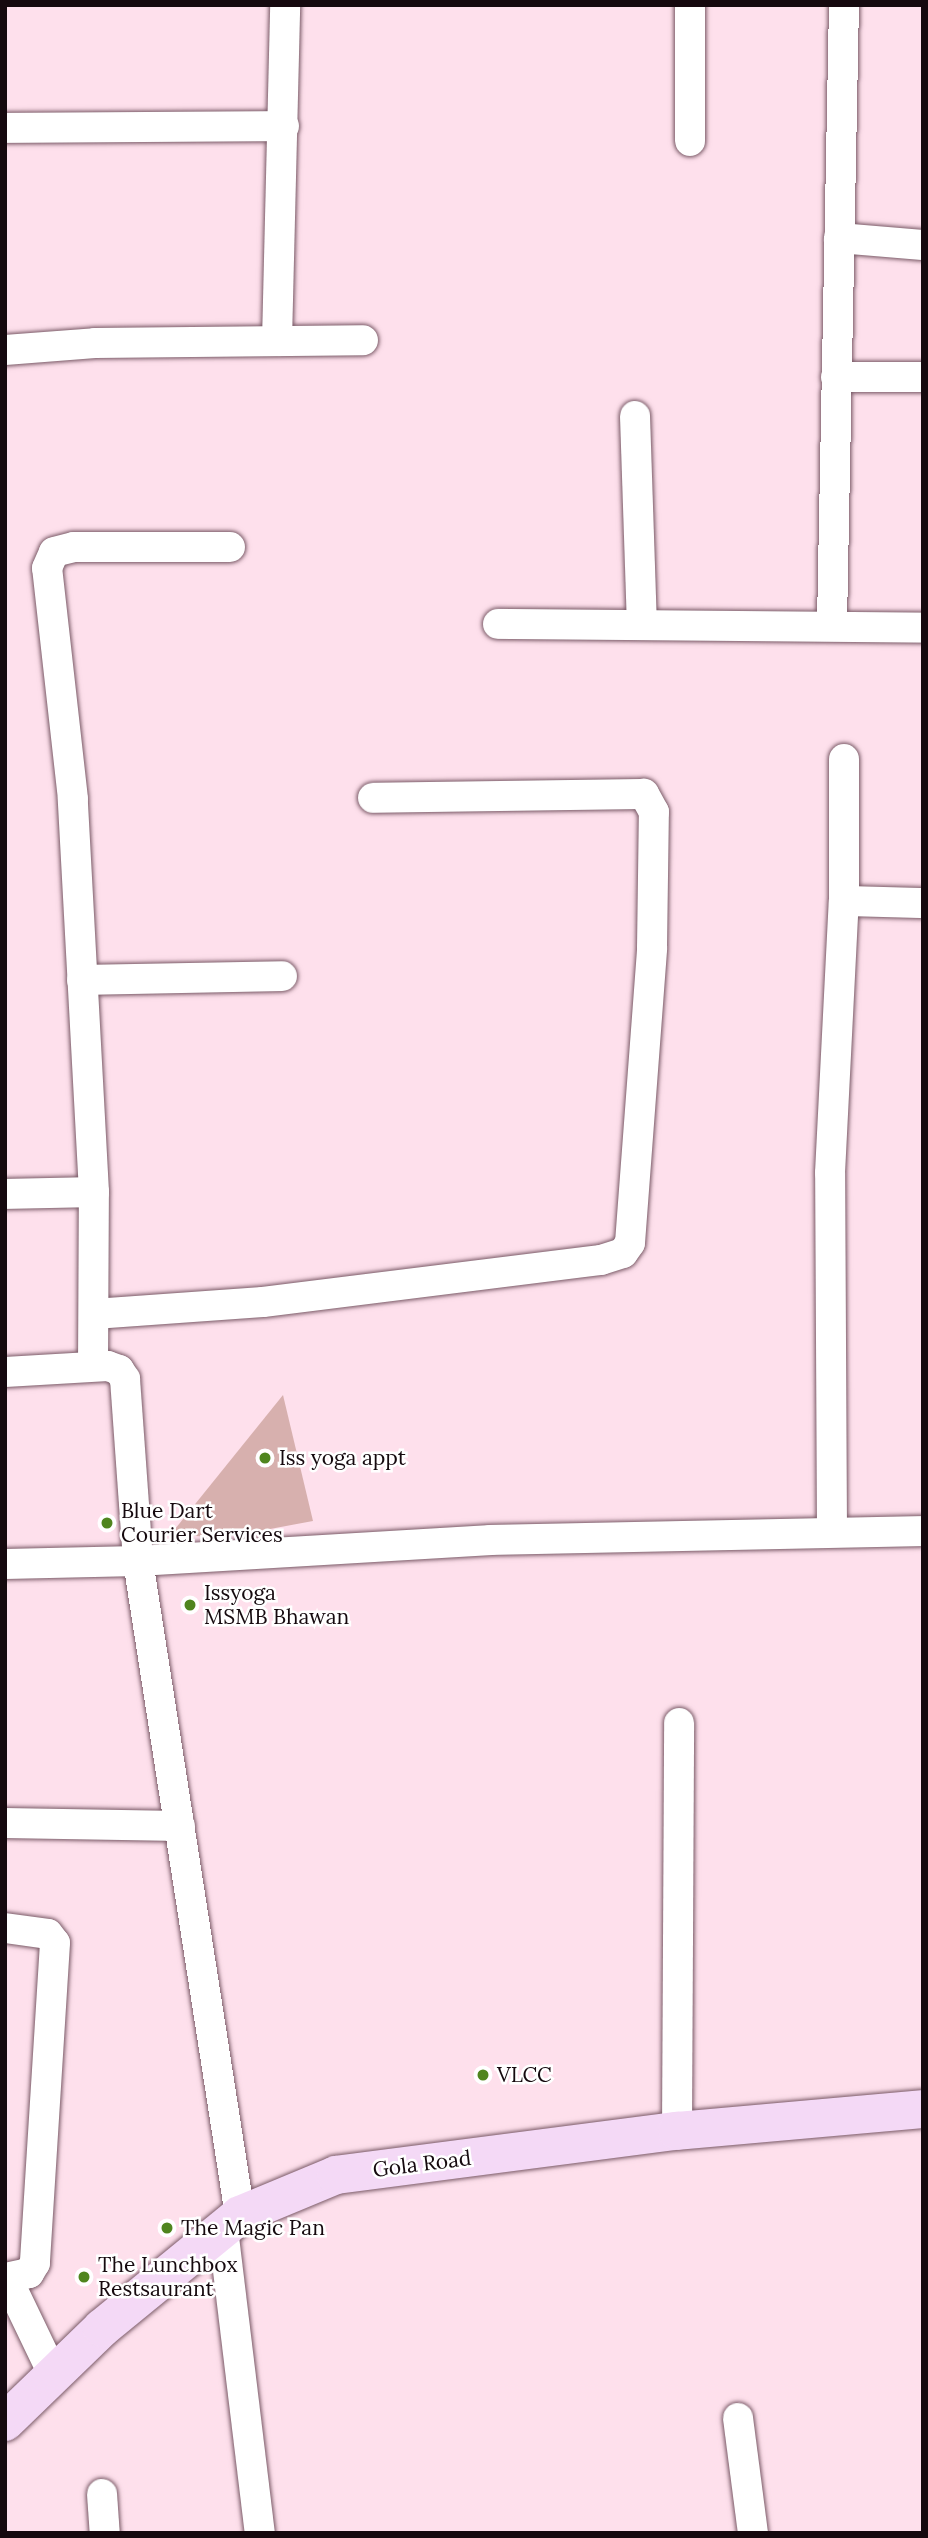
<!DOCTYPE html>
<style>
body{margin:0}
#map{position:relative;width:928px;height:2538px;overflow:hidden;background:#fee0ec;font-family:Lora,serif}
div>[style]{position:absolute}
.building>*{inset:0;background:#d7b0ae}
.roads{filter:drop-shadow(0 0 2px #7a5a67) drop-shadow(0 0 2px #7a5a67)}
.street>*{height:30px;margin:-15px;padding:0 15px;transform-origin:15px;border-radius:15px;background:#fff}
.secondary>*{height:38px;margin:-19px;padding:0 19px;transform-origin:19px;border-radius:19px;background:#f4d9f6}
.dots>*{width:19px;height:19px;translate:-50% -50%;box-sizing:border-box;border:4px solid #fff;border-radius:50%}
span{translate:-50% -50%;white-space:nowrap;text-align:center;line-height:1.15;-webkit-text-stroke:5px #fff;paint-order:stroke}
.poi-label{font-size:21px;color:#15090e}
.left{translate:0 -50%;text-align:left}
.street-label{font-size:21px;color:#15090e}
.frame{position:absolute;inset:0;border:7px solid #15090e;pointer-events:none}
</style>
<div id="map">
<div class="building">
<i style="clip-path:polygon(283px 1395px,313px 1521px,221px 1538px,171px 1534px)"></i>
</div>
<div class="roads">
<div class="street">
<i style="left:690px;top:5px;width:136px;rotate:90deg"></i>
<i style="left:5px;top:128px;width:279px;rotate:-0.4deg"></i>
<i style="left:839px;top:238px;width:84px;rotate:4.8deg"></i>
<i style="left:277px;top:341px;width:336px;rotate:-88.6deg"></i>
<i style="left:5px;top:350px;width:90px;rotate:-4.4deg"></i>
<i style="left:95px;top:343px;width:268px;rotate:-0.6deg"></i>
<i style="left:836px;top:377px;width:87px"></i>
<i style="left:635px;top:416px;width:208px;rotate:88.1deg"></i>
<i style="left:832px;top:623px;width:618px;rotate:-88.89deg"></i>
<i style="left:498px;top:624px;width:425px;rotate:0.5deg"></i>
<i style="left:844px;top:901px;width:79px;rotate:1.5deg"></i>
<i style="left:82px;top:980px;width:200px;rotate:-1.1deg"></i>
<i style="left:5px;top:1194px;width:89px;rotate:-1.3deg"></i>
<i style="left:94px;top:1314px;width:169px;rotate:-4.1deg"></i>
<i style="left:263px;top:1302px;width:341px;rotate:-7.1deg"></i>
<i style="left:601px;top:1260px;width:23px;rotate:-18deg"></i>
<i style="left:623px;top:1253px;width:12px;rotate:-55deg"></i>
<i style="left:630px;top:1243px;width:296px;rotate:-85.7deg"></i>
<i style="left:652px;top:948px;width:136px;rotate:-89.2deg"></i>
<i style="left:654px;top:812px;width:21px;rotate:-119deg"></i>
<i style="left:644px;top:794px;width:271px;rotate:179.2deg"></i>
<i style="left:93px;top:1366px;width:174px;rotate:-89.7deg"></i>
<i style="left:94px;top:1192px;width:394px;rotate:-93.1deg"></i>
<i style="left:73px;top:799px;width:232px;rotate:-96.4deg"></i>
<i style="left:47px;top:568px;width:17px;rotate:-66deg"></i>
<i style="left:54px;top:552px;width:21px;rotate:-14deg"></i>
<i style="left:74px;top:547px;width:156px"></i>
<i style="left:5px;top:1372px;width:103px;rotate:-3.3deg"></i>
<i style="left:108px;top:1366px;width:12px;rotate:20deg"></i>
<i style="left:119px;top:1370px;width:11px;rotate:56deg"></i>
<i style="left:125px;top:1379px;width:182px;rotate:85.9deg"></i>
<i style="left:138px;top:1561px;width:662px;rotate:81.14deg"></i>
<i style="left:832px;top:1531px;width:358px;rotate:-90.3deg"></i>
<i style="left:830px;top:1173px;width:272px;rotate:-87.1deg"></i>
<i style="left:844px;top:901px;width:142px;rotate:-90deg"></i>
<i style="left:5px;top:1564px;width:133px;rotate:-1.3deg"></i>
<i style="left:138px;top:1561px;width:354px;rotate:-3.4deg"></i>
<i style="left:491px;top:1540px;width:432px;rotate:-1.2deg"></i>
<i style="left:5px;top:1823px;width:175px;rotate:1deg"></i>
<i style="left:5px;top:1928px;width:43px;rotate:7.9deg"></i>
<i style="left:48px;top:1934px;width:11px;rotate:52deg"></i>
<i style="left:55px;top:1943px;width:321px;rotate:93.6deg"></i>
<i style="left:35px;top:2263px;width:12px;rotate:121deg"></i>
<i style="left:29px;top:2273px;width:25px;rotate:168deg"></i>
<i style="left:677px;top:2131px;width:408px;rotate:-89.7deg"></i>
<i style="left:223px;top:2229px;width:306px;rotate:83.1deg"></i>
<i style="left:7px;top:2278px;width:106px;rotate:64.4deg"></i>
<i style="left:738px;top:2418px;width:116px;rotate:82.6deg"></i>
<i style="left:102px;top:2494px;width:39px;rotate:86deg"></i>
</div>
<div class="secondary">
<i style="left:5px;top:2422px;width:135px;rotate:-44.1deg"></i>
<i style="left:102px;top:2328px;width:178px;rotate:-39.3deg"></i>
<i style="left:240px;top:2215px;width:104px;rotate:-22.6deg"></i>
<i style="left:336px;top:2175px;width:344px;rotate:-7.4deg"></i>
<i style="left:677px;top:2131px;width:247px;rotate:-5.1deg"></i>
</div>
</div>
<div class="dots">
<i style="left:265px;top:1458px;background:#4f851e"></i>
<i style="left:107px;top:1523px;background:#4f851e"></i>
<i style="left:190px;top:1605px;background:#4f851e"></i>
<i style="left:483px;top:2075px;background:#4f851e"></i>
<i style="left:167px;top:2228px;background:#4f851e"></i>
<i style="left:84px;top:2277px;background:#4f851e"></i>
</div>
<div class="poi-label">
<span class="left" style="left:279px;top:1458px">Iss yoga appt</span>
<span class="left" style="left:121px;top:1523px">Blue Dart<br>Courier Services</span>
<span class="left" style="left:204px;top:1605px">Issyoga<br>MSMB Bhawan</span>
<span class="left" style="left:497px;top:2075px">VLCC</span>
<span class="left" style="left:181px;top:2228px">The Magic Pan</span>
<span class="left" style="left:98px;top:2277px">The Lunchbox<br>Restsaurant</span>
</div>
<div class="street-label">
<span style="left:422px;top:2164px;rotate:-7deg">Gola Road</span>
</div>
<div class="frame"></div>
</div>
